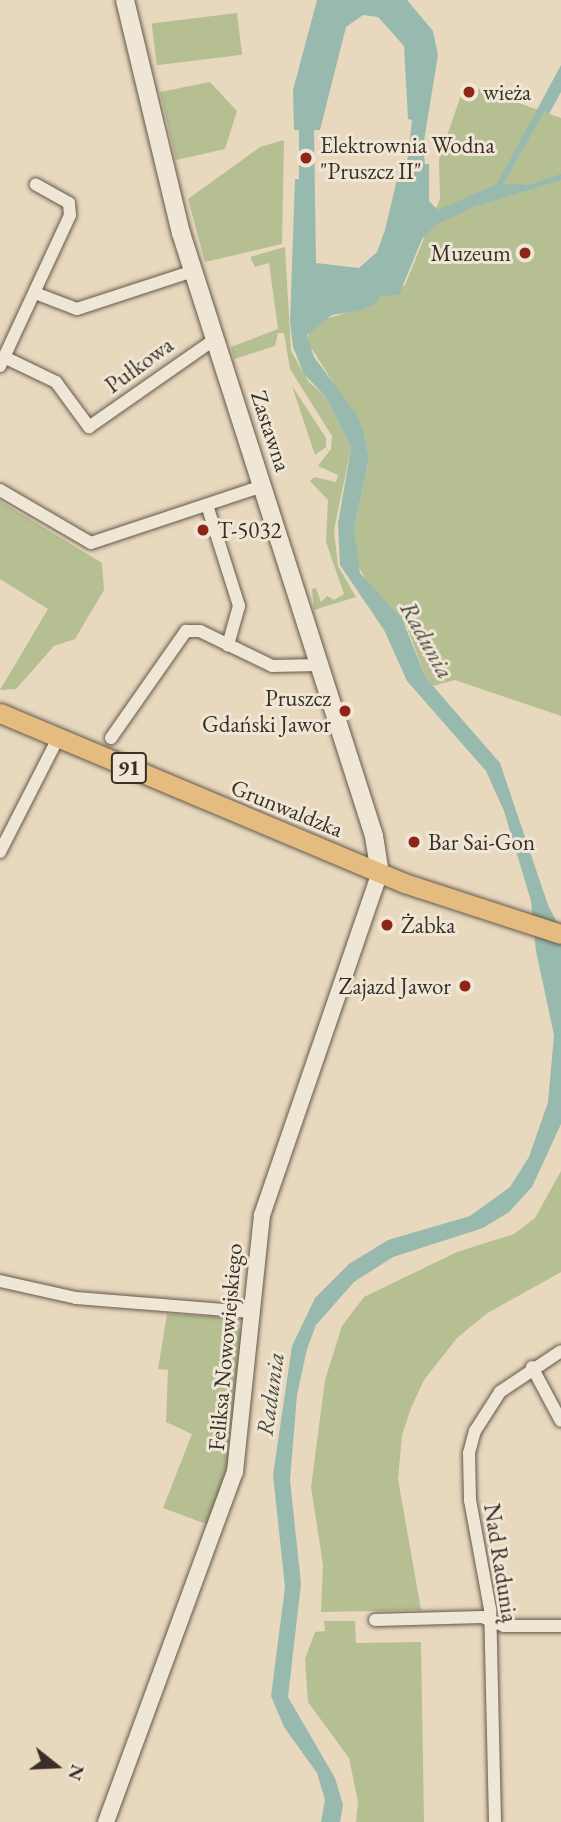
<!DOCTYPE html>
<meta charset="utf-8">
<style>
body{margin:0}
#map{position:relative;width:561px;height:1822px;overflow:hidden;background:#e8d8be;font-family:"EB Garamond",serif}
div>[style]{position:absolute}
.green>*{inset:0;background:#b5bf92;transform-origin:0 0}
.water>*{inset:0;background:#98baae}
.roads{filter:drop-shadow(0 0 2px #64594c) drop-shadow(0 0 2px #64594c)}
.minor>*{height:12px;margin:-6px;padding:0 6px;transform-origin:6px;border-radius:6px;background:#f0e6d5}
.tertiary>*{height:16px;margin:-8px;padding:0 8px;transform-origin:8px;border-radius:8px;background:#f0e6d5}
.secondary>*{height:18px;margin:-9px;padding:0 9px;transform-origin:9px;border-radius:9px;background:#f0e6d5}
.primary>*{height:19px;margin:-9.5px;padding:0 9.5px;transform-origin:9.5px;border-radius:9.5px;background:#e4bc7f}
.dots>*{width:19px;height:19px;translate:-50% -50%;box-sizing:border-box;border:4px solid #f0e6d5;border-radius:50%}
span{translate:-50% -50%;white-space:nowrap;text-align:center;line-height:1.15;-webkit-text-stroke:6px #f0e6d5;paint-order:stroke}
.shield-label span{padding:2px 5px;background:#f0e6d5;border:2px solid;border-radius:5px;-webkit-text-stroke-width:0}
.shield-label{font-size:21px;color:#382f26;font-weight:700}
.poi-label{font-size:23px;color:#382f26}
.left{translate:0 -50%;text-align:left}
.right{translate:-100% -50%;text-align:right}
.street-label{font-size:23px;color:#382f26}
.water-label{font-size:24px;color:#4b4b41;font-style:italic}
.north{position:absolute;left:21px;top:1731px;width:70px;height:70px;-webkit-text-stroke:5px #f0e6d5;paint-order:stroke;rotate:108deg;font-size:19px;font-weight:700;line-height:28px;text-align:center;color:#382f26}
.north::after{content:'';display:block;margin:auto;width:24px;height:32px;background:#382f26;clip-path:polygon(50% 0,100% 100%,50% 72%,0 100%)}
</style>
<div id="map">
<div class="green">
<i style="left:237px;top:13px;width:42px;height:86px;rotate:83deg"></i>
<i style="clip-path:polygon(210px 82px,237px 111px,225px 149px,176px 160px,160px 92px)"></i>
<i style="clip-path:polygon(476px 88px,561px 118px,561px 716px,455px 680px,433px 686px,426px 678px,407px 627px,367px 582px,356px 562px,354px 529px,369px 458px,364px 432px,307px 341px,310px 329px,322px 320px,374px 305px,378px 297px,405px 285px,440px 199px,439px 159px,462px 92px)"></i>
<i style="clip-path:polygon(284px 140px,282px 244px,205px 262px,188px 199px,260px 147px)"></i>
<i style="clip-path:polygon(285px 247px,291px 351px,309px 382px,325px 396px,351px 448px,334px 530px,338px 566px,356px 597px,314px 610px,312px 589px,316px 588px,321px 602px,327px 596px,334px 600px,344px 594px,326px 542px,328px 500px,310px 481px,314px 477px,336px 482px,338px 475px,318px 466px,331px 449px,332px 436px,290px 369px,284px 333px,278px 333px,275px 346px,234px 359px,231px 347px,278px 329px,269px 263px,255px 267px,250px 257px)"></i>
<i style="clip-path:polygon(292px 386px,326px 438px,326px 447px,315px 455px)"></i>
<i style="clip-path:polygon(0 501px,102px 563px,104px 590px,75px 639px,54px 646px,16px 689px,0 690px,48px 609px,0 579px)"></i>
<i style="clip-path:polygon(561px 1171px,561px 1272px,486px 1314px,457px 1338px,424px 1380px,411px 1408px,402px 1435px,398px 1479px,421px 1610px,321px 1612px,323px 1565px,311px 1487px,325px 1380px,342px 1326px,364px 1297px,457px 1252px,514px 1234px,535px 1218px)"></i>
<i style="clip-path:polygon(167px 1314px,223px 1317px,237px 1323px,244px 1339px,229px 1461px,209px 1525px,163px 1508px,192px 1434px,166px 1422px,168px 1370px,158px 1369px)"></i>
<i style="clip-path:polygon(324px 1621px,355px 1621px,356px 1643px,421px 1642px,424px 1822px,356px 1822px,358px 1802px,349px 1758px,308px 1702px,305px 1659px,315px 1632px,325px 1631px)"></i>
</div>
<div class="water">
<i style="clip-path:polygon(evenodd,317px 0,407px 0,433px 31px,438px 55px,423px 147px,425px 164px,429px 164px,429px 201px,438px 210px,497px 184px,561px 65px,561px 92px,549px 114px,544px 112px,503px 184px,528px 185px,561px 174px,561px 180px,473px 207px,436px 225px,422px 239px,399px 295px,381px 296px,374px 305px,358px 311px,332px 315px,307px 335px,314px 357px,357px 415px,364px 432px,369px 458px,354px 529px,360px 573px,402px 619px,426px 678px,500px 763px,548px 905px,561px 930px,561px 1124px,532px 1187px,509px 1212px,483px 1228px,393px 1257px,354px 1282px,316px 1325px,307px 1349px,297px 1395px,290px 1480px,301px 1584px,288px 1697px,335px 1778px,343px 1805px,340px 1822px,321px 1822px,325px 1800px,317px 1773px,284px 1727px,271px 1696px,285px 1587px,273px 1475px,292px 1346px,315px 1298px,349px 1264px,388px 1240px,470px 1216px,510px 1187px,529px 1157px,548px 1102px,554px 1035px,536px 951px,531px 901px,504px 811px,486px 771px,407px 681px,384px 630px,340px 565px,338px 524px,351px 448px,325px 396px,304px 374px,293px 347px,290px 322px,295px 179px,299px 179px,299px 130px,294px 130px,293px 90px,317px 0,363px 15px,378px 17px,404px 46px,408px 119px,412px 120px,407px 163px,401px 162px,385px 230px,377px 252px,359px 268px,316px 263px,314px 130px,320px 130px,346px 27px,363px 15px)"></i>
</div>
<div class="roads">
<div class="minor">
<i style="left:35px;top:293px;width:45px;rotate:20.9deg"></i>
<i style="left:77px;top:309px;width:122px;rotate:-18.1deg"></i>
<i style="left:4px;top:357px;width:58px;rotate:25.7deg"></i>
<i style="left:56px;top:382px;width:56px;rotate:53.7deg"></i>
<i style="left:89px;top:427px;width:154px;rotate:-34.9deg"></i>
<i style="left:0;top:366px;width:166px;rotate:-65.1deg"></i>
<i style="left:70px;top:215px;width:12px;rotate:-95deg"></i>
<i style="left:69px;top:203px;width:38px;rotate:-151deg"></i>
<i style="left:0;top:490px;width:105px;rotate:30.2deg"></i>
<i style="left:91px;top:543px;width:180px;rotate:-18.4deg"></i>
<i style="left:207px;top:505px;width:106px;rotate:72.4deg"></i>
<i style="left:239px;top:606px;width:41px;rotate:105.8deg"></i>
<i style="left:111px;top:738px;width:131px;rotate:-55deg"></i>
<i style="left:186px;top:631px;width:14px"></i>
<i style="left:200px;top:631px;width:80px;rotate:25.9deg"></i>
<i style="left:272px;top:666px;width:48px;rotate:-1.2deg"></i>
<i style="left:0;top:852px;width:128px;rotate:-63deg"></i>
<i style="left:0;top:1281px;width:78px;rotate:12.6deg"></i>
<i style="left:76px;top:1298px;width:176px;rotate:4.6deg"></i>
<i style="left:532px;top:1367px;width:61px;rotate:61.8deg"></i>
<i style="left:375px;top:1620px;width:107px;rotate:-1.6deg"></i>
<i style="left:482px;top:1617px;width:24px;rotate:22deg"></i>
<i style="left:504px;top:1626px;width:57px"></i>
<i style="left:495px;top:1822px;width:213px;rotate:-91.3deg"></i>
<i style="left:490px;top:1609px;width:111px;rotate:-100.4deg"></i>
<i style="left:470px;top:1500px;width:47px;rotate:-91.2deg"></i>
<i style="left:469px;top:1453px;width:23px;rotate:-75deg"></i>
<i style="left:475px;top:1431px;width:46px;rotate:-57.3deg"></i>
<i style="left:500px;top:1392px;width:73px;rotate:-33.9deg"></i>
</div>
<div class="tertiary">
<i style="left:106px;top:1822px;width:373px;rotate:-69.8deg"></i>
<i style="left:235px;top:1472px;width:258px;rotate:-84deg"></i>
<i style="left:262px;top:1215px;width:363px;rotate:-71deg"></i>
</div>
<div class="secondary">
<i style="left:125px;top:0;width:240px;rotate:76.5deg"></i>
<i style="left:181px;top:233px;width:633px;rotate:72.25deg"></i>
<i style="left:374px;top:836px;width:36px;rotate:81deg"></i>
</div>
<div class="primary">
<i style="left:0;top:713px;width:438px;rotate:22.8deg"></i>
<i style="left:404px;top:883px;width:165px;rotate:18deg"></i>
</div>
</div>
<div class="dots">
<i style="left:469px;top:92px;background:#8f2418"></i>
<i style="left:306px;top:158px;background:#8f2418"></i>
<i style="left:525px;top:253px;background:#8f2418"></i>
<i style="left:203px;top:530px;background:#8f2418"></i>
<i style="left:345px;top:711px;background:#8f2418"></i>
<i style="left:414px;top:842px;background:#8f2418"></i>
<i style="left:387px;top:925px;background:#8f2418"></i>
<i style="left:465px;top:986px;background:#8f2418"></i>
</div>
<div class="shield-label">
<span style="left:129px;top:768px">91</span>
</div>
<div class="poi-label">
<span class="left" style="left:483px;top:92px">wieża</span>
<span class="left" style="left:320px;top:158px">Elektrownia Wodna<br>"Pruszcz II"</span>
<span class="right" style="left:511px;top:253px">Muzeum</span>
<span class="left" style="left:217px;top:530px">T-5032</span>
<span class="right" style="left:331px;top:711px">Pruszcz<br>Gdański Jawor</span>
<span class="left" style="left:428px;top:842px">Bar Sai-Gon</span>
<span class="left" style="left:401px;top:925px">Żabka</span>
<span class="right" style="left:451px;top:986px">Zajazd Jawor</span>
</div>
<div class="street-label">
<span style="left:139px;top:365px;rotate:-36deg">Pułkowa</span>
<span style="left:271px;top:431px;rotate:72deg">Zastawna</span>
<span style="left:287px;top:808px;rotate:22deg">Grunwaldzka</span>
<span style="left:225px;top:1347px;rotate:-85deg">Feliksa Nowowiejskiego</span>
<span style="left:501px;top:1563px;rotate:81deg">Nad Radunią</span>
</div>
<div class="water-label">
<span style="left:427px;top:640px;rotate:61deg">Radunia</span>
<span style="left:270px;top:1394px;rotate:-82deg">Radunia</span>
</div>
<div class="north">N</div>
</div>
